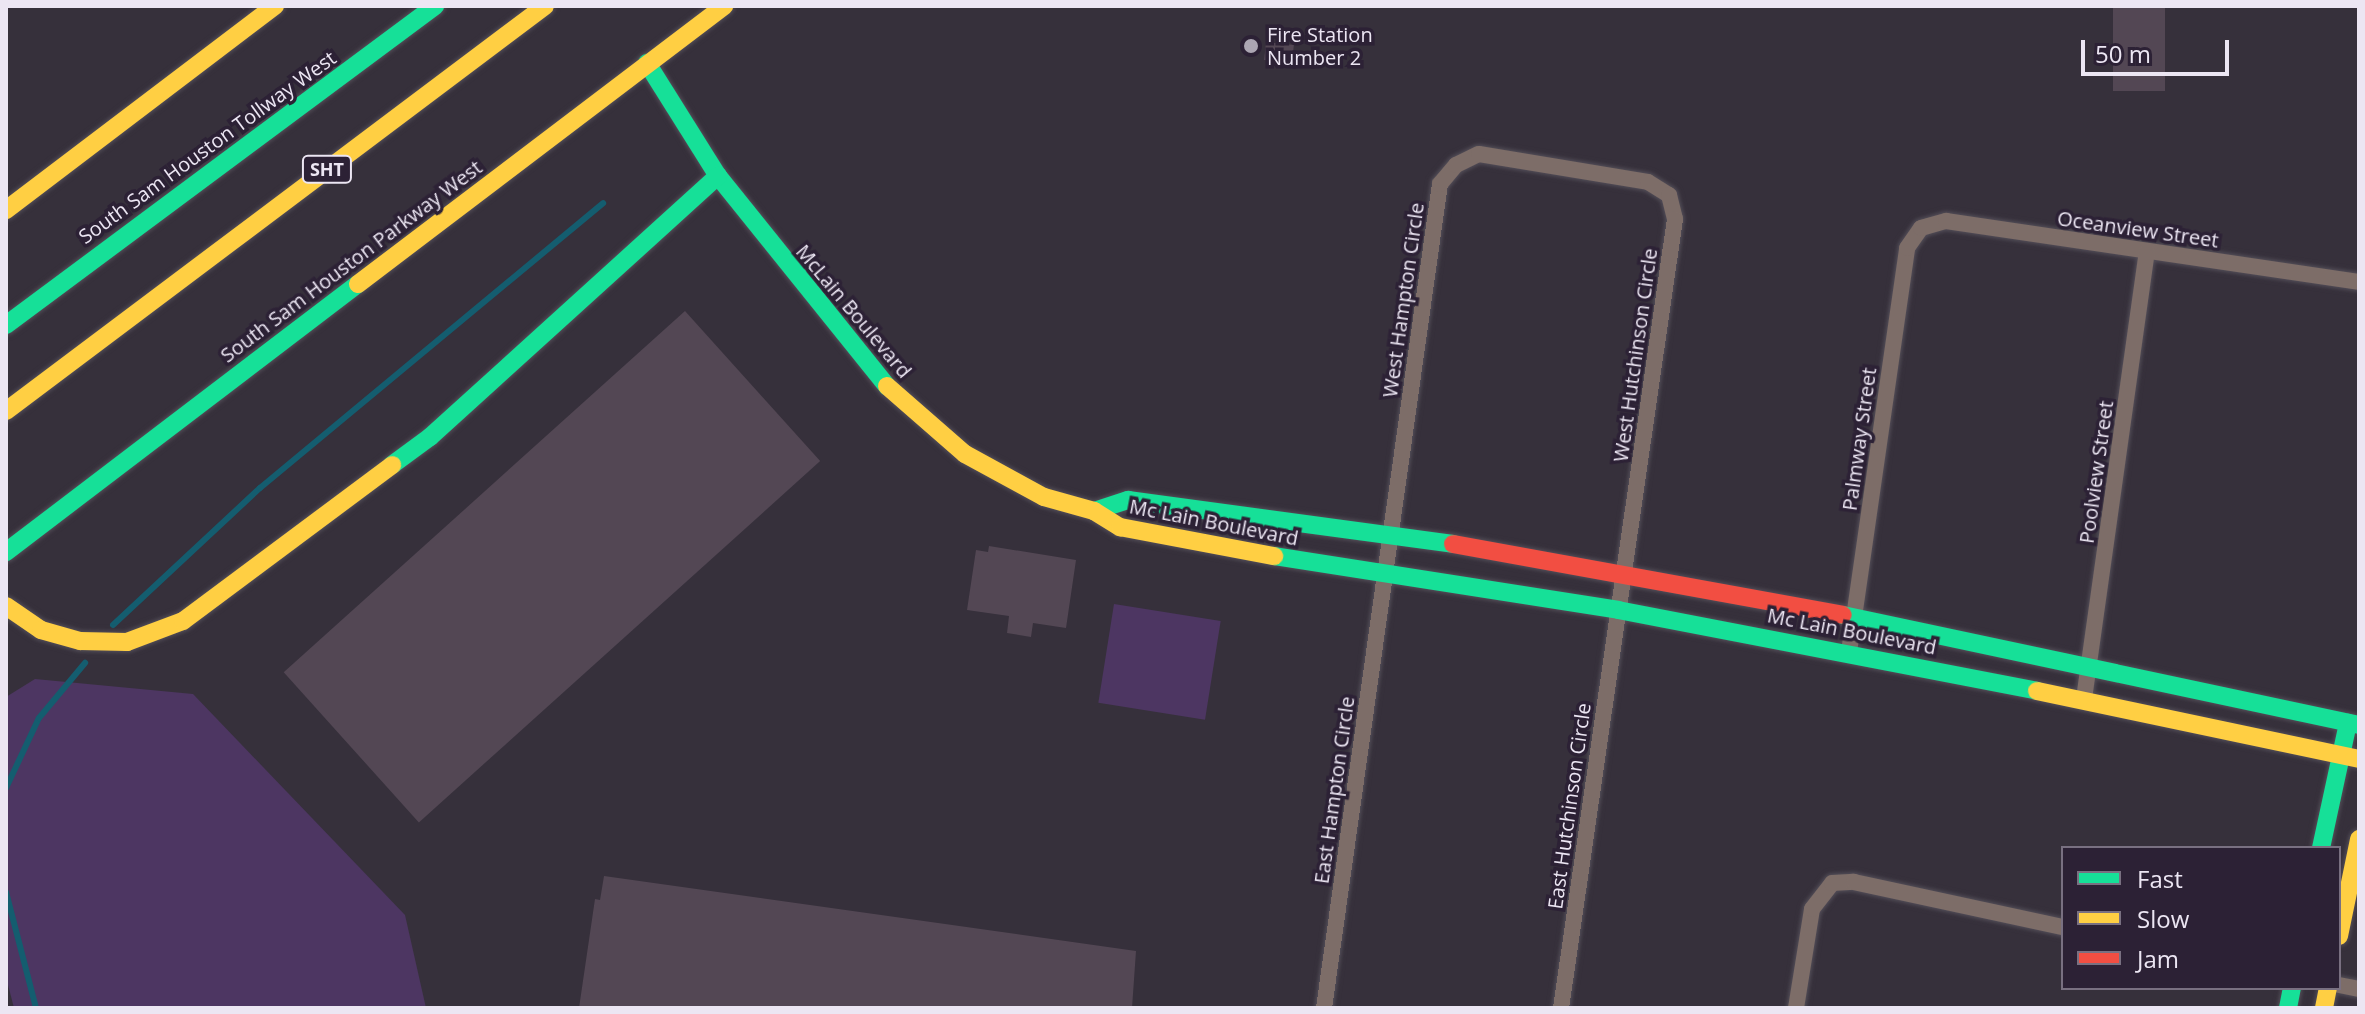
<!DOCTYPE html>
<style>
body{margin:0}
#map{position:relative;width:2365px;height:1014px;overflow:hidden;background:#36303b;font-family:"Open Sans",sans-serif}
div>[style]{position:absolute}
.green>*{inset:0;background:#4d3662;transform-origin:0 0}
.stream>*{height:6px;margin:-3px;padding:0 3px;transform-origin:3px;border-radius:3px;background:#145d6f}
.building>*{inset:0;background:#534754;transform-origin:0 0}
.roads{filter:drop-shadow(0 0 2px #534e58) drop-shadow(0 0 2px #534e58)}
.street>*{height:16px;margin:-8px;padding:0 8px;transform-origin:8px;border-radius:8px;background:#7d6d68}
.fast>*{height:18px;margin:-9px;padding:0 9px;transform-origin:9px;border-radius:9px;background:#16e098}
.slow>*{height:18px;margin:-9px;padding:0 9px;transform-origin:9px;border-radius:9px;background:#ffcf43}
.jam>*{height:18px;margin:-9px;padding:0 9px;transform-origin:9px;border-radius:9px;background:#f24e42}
.dots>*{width:22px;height:22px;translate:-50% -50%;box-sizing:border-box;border:4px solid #2c2135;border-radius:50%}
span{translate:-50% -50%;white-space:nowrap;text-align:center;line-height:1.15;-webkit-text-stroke:7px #2c2135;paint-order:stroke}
.shield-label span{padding:2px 6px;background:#2c2135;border:2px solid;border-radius:6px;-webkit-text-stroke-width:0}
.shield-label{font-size:18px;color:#ece6f3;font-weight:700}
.poi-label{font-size:20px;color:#ece6f3}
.left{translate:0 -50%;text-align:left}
.street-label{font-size:20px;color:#ece6f3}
.frame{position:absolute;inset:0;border:8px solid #ece6f3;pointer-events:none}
.legend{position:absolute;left:2061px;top:846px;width:280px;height:144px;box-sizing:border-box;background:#2c2135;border:2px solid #797081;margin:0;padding:10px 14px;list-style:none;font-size:24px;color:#ece6f3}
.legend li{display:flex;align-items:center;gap:16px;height:40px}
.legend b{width:40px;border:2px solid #797081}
.scale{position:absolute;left:2081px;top:40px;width:148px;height:36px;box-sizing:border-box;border:4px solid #ece6f3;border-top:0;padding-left:10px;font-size:24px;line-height:28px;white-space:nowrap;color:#ece6f3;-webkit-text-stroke:6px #2c2135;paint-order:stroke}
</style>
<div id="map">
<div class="green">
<i style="left:1114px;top:604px;width:108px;height:100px;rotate:9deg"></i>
<i style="clip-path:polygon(35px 679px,193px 694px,405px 915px,426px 1008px,14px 1008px,6px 977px,6px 697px)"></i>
</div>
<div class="stream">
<i style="left:113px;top:625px;width:201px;rotate:-43deg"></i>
<i style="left:260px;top:488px;width:446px;rotate:-39.7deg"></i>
<i style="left:6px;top:788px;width:77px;rotate:-64.8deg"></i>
<i style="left:39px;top:718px;width:72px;rotate:-50.1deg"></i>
<i style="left:6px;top:892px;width:120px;rotate:75.5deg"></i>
</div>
<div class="building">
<i style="left:2113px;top:6px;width:52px;height:85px"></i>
<i style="left:1266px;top:42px;width:28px;height:18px;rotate:6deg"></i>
<i style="left:685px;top:311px;width:202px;height:540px;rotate:48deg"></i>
<i style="clip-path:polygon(989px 546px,1076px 560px,1066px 628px,1033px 623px,1031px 637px,1007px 633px,1009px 616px,967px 610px,976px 550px,988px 552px)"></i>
<i style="clip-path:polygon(604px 876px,1136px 951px,1132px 1008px,579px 1008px,595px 899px,600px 900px)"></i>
</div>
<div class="roads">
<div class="street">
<i style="left:1849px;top:652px;width:408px;rotate:-81.8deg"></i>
<i style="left:1907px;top:248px;width:24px;rotate:-55deg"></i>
<i style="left:1921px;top:228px;width:26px;rotate:-16deg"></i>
<i style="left:1946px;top:221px;width:417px;rotate:8.4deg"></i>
<i style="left:2084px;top:699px;width:452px;rotate:-82deg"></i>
<i style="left:2339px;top:985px;width:20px;rotate:11deg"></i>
<i style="left:1324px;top:1008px;width:832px;rotate:-81.99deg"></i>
<i style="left:1440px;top:184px;width:25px;rotate:-50deg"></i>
<i style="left:1456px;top:165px;width:25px;rotate:-26deg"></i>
<i style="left:1479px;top:154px;width:171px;rotate:9.4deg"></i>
<i style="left:1648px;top:182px;width:25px;rotate:32deg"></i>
<i style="left:1669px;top:195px;width:25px;rotate:76deg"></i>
<i style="left:1675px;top:219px;width:797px;rotate:98.22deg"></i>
<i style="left:1796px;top:1008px;width:100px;rotate:-80.8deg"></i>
<i style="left:1812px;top:909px;width:33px;rotate:-52deg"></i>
<i style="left:1832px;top:883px;width:22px;rotate:-3deg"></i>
<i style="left:1854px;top:882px;width:214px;rotate:12.2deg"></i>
</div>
<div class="fast">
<i style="left:647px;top:63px;width:133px;rotate:57.9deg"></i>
<i style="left:718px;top:176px;width:270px;rotate:51.2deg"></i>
<i style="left:6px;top:325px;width:535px;rotate:-36.63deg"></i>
<i style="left:392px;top:465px;width:47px;rotate:-36.4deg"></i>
<i style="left:430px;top:437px;width:389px;rotate:-42.2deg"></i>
<i style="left:1094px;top:511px;width:36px;rotate:-18deg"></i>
<i style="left:1128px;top:500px;width:328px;rotate:7.7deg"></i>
<i style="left:6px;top:552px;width:442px;rotate:-37.3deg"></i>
<i style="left:1274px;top:556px;width:348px;rotate:8.9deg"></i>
<i style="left:1618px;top:610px;width:427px;rotate:10.9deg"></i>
<i style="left:1843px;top:615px;width:528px;rotate:12.03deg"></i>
<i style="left:2321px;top:848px;width:128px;rotate:-77.8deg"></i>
<i style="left:2288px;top:1008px;width:20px;rotate:-79deg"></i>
</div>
<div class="slow">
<i style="left:6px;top:210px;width:338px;rotate:-37.2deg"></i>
<i style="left:358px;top:284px;width:460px;rotate:-37.2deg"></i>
<i style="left:887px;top:386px;width:103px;rotate:41.1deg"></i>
<i style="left:965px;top:454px;width:90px;rotate:28.6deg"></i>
<i style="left:1044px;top:497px;width:52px;rotate:15.6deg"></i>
<i style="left:1094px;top:511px;width:31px;rotate:32deg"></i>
<i style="left:1120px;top:527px;width:157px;rotate:10.7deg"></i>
<i style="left:6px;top:411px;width:674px;rotate:-36.92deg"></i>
<i style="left:6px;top:606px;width:42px;rotate:34.4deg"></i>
<i style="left:41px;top:630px;width:41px;rotate:15.8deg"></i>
<i style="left:80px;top:641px;width:47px;rotate:1.2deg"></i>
<i style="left:127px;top:642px;width:60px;rotate:-20.6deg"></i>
<i style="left:183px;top:621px;width:261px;rotate:-36.7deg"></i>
<i style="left:2037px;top:691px;width:329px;rotate:11.9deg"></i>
<i style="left:2339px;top:936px;width:99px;rotate:-78.3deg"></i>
<i style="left:2324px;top:1008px;width:20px;rotate:-79deg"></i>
</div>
<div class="jam">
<i style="left:1453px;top:544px;width:396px;rotate:10.3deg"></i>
</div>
</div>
<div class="dots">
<i style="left:1251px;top:46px;background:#aca6b3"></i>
</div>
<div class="shield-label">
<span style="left:327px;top:169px">SHT</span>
</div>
<div class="poi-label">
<span class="left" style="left:1267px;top:46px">Fire Station<br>Number 2</span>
</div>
<div class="street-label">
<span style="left:207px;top:147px;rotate:-36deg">South Sam Houston Tollway West</span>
<span style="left:2138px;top:229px;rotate:8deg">Oceanview Street</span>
<span style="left:351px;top:261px;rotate:-37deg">South Sam Houston Parkway West</span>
<span style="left:1403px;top:300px;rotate:-82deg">West Hampton Circle</span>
<span style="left:854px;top:311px;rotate:50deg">McLain Boulevard</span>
<span style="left:1635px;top:355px;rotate:-82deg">West Hutchinson Circle</span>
<span style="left:1859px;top:439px;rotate:-82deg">Palmway Street</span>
<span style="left:2096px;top:472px;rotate:-82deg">Poolview Street</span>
<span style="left:1214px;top:522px;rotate:11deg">Mc Lain Boulevard</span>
<span style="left:1852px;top:631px;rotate:11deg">Mc Lain Boulevard</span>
<span style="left:1334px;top:790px;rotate:-82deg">East Hampton Circle</span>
<span style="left:1569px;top:806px;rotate:-82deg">East Hutchinson Circle</span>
</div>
<div class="frame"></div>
<ul class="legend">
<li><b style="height:10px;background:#16e098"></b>Fast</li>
<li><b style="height:10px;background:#ffcf43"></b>Slow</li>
<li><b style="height:10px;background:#f24e42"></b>Jam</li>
</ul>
<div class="scale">50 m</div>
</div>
